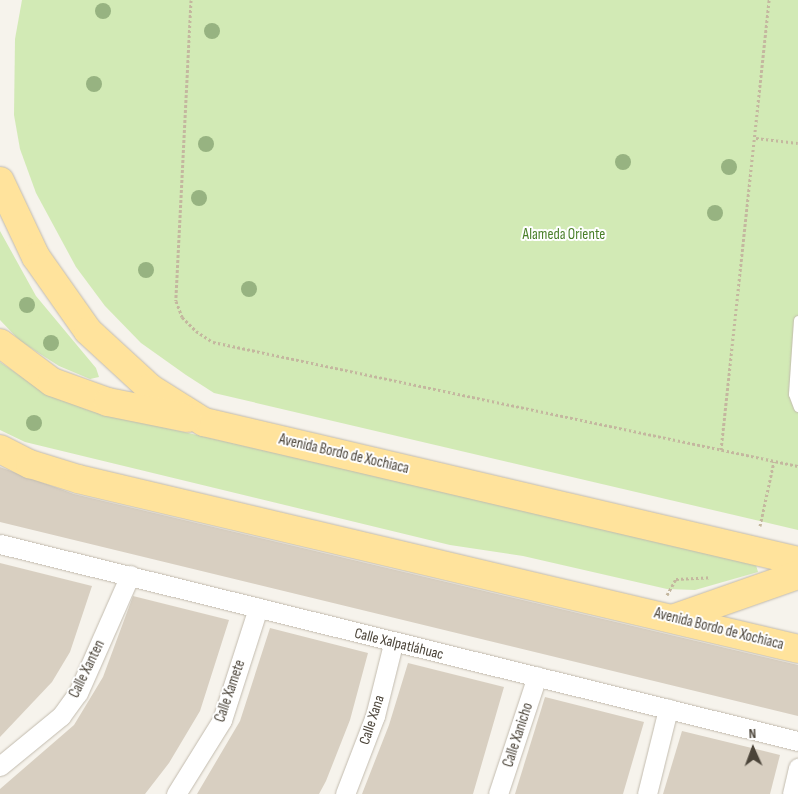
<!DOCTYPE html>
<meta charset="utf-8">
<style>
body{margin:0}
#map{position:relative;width:798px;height:794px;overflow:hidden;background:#f6f3ec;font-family:"Sofia Sans Condensed",sans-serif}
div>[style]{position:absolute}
.green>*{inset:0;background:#d2eab5}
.building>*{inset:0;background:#d8cfc1}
.path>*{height:3px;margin-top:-1.5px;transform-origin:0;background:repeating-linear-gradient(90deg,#c4b79f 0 2.5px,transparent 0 5px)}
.roads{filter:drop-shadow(0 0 1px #c2bbae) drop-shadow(0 0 1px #c2bbae)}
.service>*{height:9px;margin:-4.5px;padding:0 4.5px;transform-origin:4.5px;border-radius:4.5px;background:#fff}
.minor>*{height:19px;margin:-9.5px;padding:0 9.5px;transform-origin:9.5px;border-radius:9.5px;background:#fff}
.primary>*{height:28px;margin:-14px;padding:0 14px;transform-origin:14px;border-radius:14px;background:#ffe39c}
.trees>*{width:16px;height:16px;margin:-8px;border-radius:50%;background:#97b381}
span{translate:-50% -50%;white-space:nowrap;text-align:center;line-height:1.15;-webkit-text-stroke:4px #fff;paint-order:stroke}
.park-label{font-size:15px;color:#4a7f2a}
.street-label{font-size:15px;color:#4b4439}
.north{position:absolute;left:728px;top:724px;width:50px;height:50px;-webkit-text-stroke:4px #fff;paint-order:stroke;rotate:358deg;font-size:14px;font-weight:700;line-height:20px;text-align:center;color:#4b4439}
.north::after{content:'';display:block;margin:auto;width:18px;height:22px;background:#4b4439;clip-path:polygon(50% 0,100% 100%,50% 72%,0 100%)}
</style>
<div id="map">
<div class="green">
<i style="clip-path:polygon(22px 0,798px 0,798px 530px,214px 393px,186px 375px,141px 343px,105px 306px,76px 267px,36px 193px,20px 149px,14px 115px,15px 39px)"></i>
<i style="clip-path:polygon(0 231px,36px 296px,96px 368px,99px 377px,90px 379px,59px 366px,20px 341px,0 320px)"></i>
<i style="clip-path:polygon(0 362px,43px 391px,88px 410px,750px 562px,756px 565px,758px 572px,695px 590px,667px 589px,523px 556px,450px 545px,25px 442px,0 430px)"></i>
</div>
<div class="building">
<i style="clip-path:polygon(0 467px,74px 494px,798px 665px,798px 716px,0 522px)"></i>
<i style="clip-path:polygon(0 563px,92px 586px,70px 652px,52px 682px,0 737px)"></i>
<i style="clip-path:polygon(133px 596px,229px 620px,200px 711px,169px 763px,145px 794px,0 794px,0 789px,74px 725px,103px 677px)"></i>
<i style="clip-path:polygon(270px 628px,368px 653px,350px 720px,326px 781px,319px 794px,197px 794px,240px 721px)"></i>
<i style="clip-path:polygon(408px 663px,504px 687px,473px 794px,362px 794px,389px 725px)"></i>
<i style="clip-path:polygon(545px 697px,644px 722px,623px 794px,515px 794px)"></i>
<i style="clip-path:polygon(682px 731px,780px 755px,770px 794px,663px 794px)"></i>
</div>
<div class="path">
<i style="left:191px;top:0;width:301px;rotate:92.9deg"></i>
<i style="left:176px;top:301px;width:17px;rotate:69deg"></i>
<i style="left:182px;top:317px;width:20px;rotate:45deg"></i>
<i style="left:196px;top:331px;width:20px;rotate:33deg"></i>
<i style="left:213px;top:342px;width:598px;rotate:11.97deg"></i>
<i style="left:756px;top:138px;width:42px;rotate:6.8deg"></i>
<i style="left:721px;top:450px;width:453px;rotate:-83.9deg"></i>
<i style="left:760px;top:526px;width:66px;rotate:-77.8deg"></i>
<i style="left:667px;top:595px;width:18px;rotate:-61deg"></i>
<i style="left:676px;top:579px;width:35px;rotate:-3deg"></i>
</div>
<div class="roads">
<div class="service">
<i style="left:798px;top:320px;width:74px;rotate:93.9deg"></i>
<i style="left:793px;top:394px;width:14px;rotate:69deg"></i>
</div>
<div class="minor">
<i style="left:0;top:544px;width:822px;rotate:13.87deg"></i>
<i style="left:0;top:766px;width:79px;rotate:-39.3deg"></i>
<i style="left:61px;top:716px;width:29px;rotate:-54deg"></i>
<i style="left:78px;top:693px;width:129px;rotate:-66.2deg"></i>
<i style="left:176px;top:794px;width:87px;rotate:-58.1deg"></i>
<i style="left:222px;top:720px;width:118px;rotate:-72.2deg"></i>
<i style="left:345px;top:794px;width:84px;rotate:-69deg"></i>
<i style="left:375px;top:716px;width:74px;rotate:-76deg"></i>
<i style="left:498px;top:794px;width:124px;rotate:-71.7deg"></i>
<i style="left:647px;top:794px;width:88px;rotate:-76.1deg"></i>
<i style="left:792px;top:794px;width:27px;rotate:-77deg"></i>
</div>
<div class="primary">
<i style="left:0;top:181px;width:84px;rotate:64.7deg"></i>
<i style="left:36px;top:257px;width:90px;rotate:54.9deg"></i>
<i style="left:88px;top:331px;width:84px;rotate:42.6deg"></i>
<i style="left:150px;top:388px;width:64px;rotate:32.2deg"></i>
<i style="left:204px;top:422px;width:610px;rotate:13.17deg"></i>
<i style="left:0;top:343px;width:65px;rotate:36.9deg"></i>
<i style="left:52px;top:382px;width:59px;rotate:19.7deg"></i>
<i style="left:108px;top:402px;width:81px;rotate:11.4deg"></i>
<i style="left:0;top:449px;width:34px;rotate:27deg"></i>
<i style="left:30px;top:464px;width:50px;rotate:17.4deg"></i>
<i style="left:78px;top:479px;width:740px;rotate:13.28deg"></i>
<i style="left:675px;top:618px;width:130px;rotate:-19.3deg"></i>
</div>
</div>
<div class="trees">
<i style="left:103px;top:11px"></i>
<i style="left:212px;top:31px"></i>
<i style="left:94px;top:84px"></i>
<i style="left:206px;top:144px"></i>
<i style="left:623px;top:162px"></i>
<i style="left:729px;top:167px"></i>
<i style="left:199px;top:198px"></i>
<i style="left:715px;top:213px"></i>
<i style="left:146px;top:270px"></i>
<i style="left:249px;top:289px"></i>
<i style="left:27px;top:305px"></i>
<i style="left:51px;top:343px"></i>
<i style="left:34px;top:423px"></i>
</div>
<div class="park-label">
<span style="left:564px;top:235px">Alameda Oriente</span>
</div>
<div class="street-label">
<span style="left:344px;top:454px;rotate:13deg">Avenida Bordo de Xochiaca</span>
<span style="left:719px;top:629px;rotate:14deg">Avenida Bordo de Xochiaca</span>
<span style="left:399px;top:644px;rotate:14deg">Calle Xalpatláhuac</span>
<span style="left:87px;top:669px;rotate:-64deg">Calle Xanten</span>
<span style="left:230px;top:691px;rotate:-71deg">Calle Xamete</span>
<span style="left:372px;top:720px;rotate:-72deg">Calle Xana</span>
<span style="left:518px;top:735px;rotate:-72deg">Calle Xanicho</span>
</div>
<div class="north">N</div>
</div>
